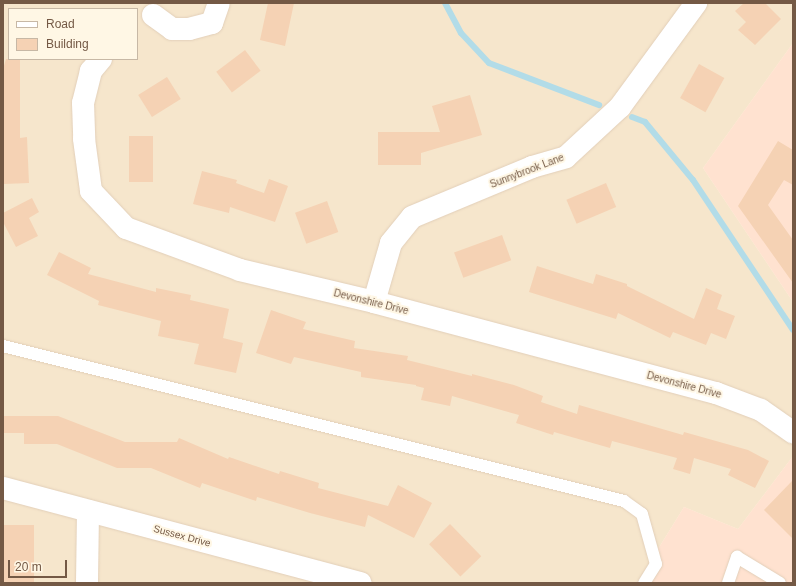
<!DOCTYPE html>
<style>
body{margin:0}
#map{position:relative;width:796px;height:586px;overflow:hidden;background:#fef3de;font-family:Arial,sans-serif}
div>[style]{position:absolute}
.residential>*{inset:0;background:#f6e6cc}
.commercial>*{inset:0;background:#ffe2d0}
.stream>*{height:6px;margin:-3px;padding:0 3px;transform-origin:3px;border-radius:3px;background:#b2dce8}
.building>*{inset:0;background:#f5d2b4;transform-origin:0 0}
.roads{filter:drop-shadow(0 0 1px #e2cfb9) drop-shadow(0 0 1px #e2cfb9)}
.service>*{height:12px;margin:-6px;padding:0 6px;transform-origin:6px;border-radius:6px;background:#fff}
.minor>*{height:22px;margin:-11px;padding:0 11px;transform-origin:11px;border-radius:11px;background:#fff}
span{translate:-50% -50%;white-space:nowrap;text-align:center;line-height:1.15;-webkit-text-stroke:4px #fff7e5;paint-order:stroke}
.street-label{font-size:10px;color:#745945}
.frame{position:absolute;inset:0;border:4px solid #745945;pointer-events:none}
.legend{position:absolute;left:8px;top:8px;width:130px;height:52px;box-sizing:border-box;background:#fff7e5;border:1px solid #c7b8a5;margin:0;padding:5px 7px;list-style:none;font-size:12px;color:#745945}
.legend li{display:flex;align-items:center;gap:8px;height:20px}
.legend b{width:20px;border:1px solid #c7b8a5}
.scale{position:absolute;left:8px;top:560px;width:59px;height:18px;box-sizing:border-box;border:2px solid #745945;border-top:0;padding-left:5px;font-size:12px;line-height:14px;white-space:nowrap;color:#745945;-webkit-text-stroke:3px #fff7e5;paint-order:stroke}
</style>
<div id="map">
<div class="residential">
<i style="clip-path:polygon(evenodd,3px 3px,793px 3px,793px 43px,703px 168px,793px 302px,793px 456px,738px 529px,684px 507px,637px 583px,3px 583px,3px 3px,9px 9px,137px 9px,137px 59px,9px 59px,9px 9px)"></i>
</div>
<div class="commercial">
<i style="clip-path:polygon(793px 43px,793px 302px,703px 168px)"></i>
<i style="clip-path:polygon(793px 456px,793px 583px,637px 583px,684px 507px,738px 529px)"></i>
</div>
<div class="stream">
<i style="left:445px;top:3px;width:34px;rotate:62deg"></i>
<i style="left:461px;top:33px;width:41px;rotate:47deg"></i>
<i style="left:489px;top:63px;width:118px;rotate:20.9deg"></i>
<i style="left:632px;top:117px;width:14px;rotate:21deg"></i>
<i style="left:645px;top:122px;width:75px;rotate:50.4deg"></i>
<i style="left:693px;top:180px;width:180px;rotate:56.3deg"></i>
</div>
<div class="building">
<i style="clip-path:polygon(268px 3px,294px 3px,285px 46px,260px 40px)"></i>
<i style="clip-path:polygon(744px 3px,765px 3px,781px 19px,755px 45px,738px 30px,746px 22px,735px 11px)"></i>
<i style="left:245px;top:50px;width:26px;height:36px;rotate:53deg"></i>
<i style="clip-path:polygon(6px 59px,20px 59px,20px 138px,27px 137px,29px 183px,4px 184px,3px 69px)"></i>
<i style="left:699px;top:64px;width:29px;height:39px;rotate:29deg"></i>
<i style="left:167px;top:77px;width:26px;height:34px;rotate:58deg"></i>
<i style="clip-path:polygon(470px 95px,482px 135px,421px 153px,421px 165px,378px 165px,378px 132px,440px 132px,432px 106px)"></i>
<i style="left:129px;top:136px;width:24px;height:46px"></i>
<i style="clip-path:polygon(778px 141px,793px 150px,793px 185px,784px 180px,768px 205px,793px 240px,793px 283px,738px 206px)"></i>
<i style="clip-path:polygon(202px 171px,237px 180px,236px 183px,264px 193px,269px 179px,288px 186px,275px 222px,230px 207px,229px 213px,193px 204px)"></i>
<i style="left:606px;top:183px;width:26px;height:43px;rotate:67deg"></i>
<i style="clip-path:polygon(32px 198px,39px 212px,29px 218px,38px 236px,16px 247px,3px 222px,3px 213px)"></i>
<i style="left:327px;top:201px;width:33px;height:34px;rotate:70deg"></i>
<i style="left:502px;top:235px;width:27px;height:51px;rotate:70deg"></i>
<i style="clip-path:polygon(59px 252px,91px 268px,88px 274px,156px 292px,156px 288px,191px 295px,190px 300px,229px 309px,223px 338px,243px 343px,236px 373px,194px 364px,199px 344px,158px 336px,161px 321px,98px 305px,99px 301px,47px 275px)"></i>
<i style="clip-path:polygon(537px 266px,593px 284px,596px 274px,627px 284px,627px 286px,694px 319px,706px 288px,722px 295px,717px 309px,735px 316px,726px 339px,711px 333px,706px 345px,673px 332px,670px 338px,618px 313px,616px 319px,529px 292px)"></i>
<i style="clip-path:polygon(271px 310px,306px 322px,303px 329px,355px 341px,354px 348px,408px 356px,407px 360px,472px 376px,472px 374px,514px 385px,543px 396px,541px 402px,577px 414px,579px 405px,683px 435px,684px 432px,748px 450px,769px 461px,755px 488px,728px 475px,731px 469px,694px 458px,690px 474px,673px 469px,677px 458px,612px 441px,610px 448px,554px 432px,553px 435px,516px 423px,519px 415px,452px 396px,450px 406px,421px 400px,424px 388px,416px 386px,416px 385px,361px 377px,361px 372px,294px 357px,291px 364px,256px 353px)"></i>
<i style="clip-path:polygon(3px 416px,58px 416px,125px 442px,177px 442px,179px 438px,228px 459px,229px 457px,279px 474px,280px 471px,319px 483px,318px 488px,388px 506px,398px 485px,432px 503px,414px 538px,368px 515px,365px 527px,310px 513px,257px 497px,256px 501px,202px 483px,200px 488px,151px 468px,117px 468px,57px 444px,24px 444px,24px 433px,3px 433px)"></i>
<i style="clip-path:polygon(793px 480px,793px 539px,764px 510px)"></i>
<i style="left:450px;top:524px;width:45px;height:29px;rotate:46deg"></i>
<i style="left:3px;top:525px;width:31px;height:58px"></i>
</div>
<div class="roads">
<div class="service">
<i style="left:3px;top:346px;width:640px;rotate:14.01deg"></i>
<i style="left:624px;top:501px;width:22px;rotate:36deg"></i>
<i style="left:642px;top:514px;width:52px;rotate:74.4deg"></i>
<i style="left:656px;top:564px;width:22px;rotate:122deg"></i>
<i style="left:728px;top:583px;width:28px;rotate:-71deg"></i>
<i style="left:737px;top:557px;width:50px;rotate:31.2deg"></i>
</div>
<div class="minor">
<i style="left:153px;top:15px;width:24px;rotate:36deg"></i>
<i style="left:172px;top:29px;width:17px"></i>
<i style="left:189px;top:29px;width:24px;rotate:-15deg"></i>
<i style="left:212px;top:23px;width:21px;rotate:-71deg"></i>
<i style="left:101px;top:59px;width:16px;rotate:130deg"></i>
<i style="left:91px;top:71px;width:33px;rotate:104deg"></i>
<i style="left:83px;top:103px;width:36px;rotate:88deg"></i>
<i style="left:84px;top:139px;width:52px;rotate:82.3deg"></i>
<i style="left:91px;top:191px;width:51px;rotate:46.6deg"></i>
<i style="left:126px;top:228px;width:121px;rotate:20.2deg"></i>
<i style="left:240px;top:270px;width:138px;rotate:13.4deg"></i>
<i style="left:374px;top:302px;width:354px;rotate:14.9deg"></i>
<i style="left:716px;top:393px;width:48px;rotate:20.7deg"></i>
<i style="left:761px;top:410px;width:39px;rotate:35deg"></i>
<i style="left:374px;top:302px;width:61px;rotate:-73.9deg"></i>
<i style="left:391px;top:243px;width:33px;rotate:-51deg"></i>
<i style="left:412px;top:217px;width:130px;rotate:-22.6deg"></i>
<i style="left:532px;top:167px;width:35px;rotate:-16deg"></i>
<i style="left:566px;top:157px;width:74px;rotate:-42.8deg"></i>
<i style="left:620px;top:107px;width:129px;rotate:-53.8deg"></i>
<i style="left:3px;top:488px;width:370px;rotate:14.9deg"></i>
<i style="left:87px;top:583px;width:72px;rotate:-89.2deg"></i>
</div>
</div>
<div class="street-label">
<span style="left:527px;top:171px;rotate:-21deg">Sunnybrook Lane</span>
<span style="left:371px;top:302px;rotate:14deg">Devonshire Drive</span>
<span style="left:684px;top:385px;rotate:15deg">Devonshire Drive</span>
<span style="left:182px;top:536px;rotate:15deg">Sussex Drive</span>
</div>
<div class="frame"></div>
<ul class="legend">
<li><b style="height:5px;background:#fff"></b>Road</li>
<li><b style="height:11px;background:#f5d2b4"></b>Building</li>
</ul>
<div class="scale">20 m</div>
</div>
